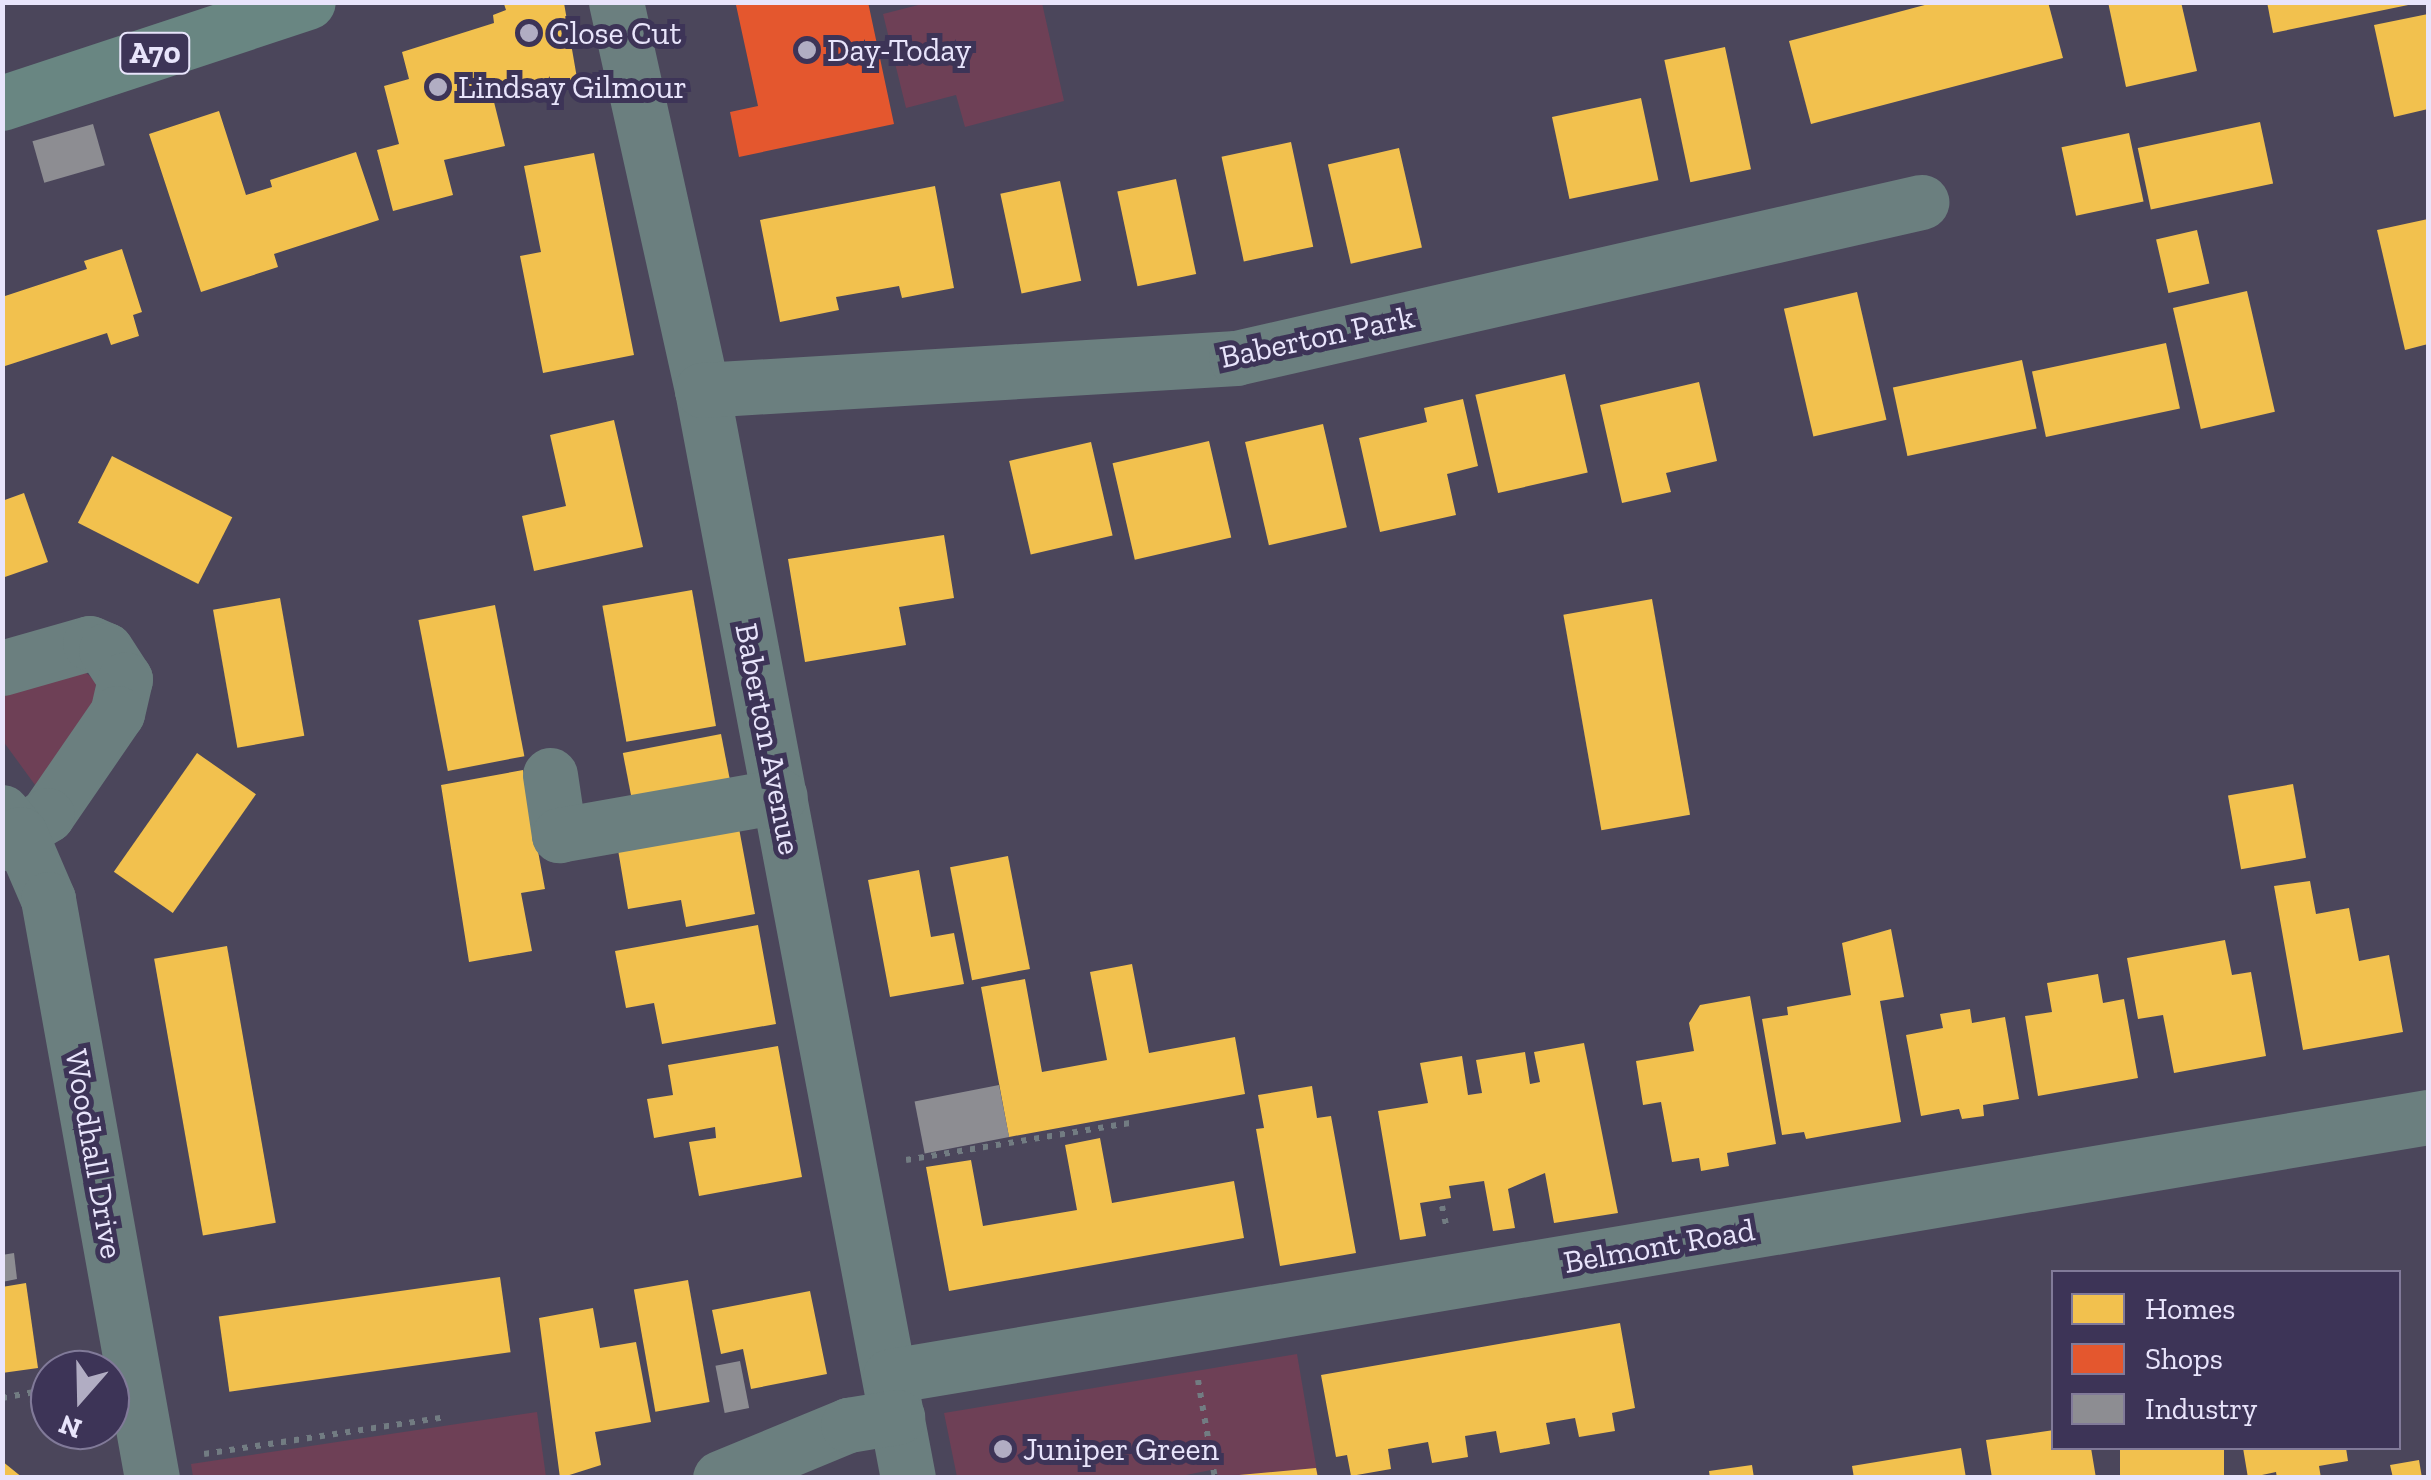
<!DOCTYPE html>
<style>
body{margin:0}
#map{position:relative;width:2431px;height:1480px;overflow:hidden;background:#4b465b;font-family:"Zilla Slab",serif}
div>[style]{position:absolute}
.green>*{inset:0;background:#6e4056}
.homes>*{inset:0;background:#f2c14e;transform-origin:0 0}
.shops>*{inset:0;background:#e4572e}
.industry>*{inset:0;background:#8d8d92;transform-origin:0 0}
.path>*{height:6px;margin-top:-3px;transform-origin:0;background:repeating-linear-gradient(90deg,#727c82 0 5px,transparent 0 13px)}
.minor>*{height:55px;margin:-27.5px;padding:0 27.5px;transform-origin:27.5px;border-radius:27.5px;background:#6b7f7f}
.major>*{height:55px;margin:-27.5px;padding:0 27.5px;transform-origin:27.5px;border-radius:27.5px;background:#698682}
.dots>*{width:28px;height:28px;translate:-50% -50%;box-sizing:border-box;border:5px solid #3d3457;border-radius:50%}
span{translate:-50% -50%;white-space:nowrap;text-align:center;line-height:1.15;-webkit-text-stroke:10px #3d3457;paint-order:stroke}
.shield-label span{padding:2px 8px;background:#3d3457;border:2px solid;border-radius:8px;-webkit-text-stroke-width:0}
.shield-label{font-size:30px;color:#e8e4fb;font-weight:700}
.poi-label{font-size:32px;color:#e8e4fb}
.left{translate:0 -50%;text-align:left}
.street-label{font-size:32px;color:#e8e4fb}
.frame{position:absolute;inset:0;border:5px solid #e8e4fb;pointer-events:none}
.legend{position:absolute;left:2051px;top:1270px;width:350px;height:180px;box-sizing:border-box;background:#3d3457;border:2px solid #817a99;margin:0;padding:12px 18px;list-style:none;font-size:30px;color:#e8e4fb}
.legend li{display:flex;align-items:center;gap:20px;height:50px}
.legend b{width:50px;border:2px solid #817a99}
.north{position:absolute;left:30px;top:1350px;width:100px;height:100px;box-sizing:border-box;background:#3d3457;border:2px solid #817a99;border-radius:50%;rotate:200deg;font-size:28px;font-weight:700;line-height:40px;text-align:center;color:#e8e4fb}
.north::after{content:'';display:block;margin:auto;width:35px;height:45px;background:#b1adc3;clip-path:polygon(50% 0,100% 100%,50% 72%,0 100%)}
</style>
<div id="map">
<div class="green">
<i style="clip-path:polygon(926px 3px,1042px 3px,1064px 101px,965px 127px,956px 95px,906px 108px,883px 14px)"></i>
<i style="clip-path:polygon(79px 667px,96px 681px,95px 700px,38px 789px,3px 741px,2px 688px)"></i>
<i style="clip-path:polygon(1297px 1354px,1318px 1477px,1218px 1477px,1216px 1469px,1171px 1478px,957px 1477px,944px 1413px)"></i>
<i style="clip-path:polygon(537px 1412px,546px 1477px,193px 1477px,191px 1464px)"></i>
</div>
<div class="homes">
<i style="clip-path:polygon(1936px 2px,2048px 2px,2063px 58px,1811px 124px,1789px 41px)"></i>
<i style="clip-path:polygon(2108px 2px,2181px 2px,2197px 71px,2126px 87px)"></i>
<i style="clip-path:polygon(2267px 2px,2413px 2px,2413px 4px,2273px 33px)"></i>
<i style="clip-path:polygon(564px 3px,578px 84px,519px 100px,517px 92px,493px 98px,505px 146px,444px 160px,453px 195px,393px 211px,377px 150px,399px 144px,384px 86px,409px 79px,402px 52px,494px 23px,493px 15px,506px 10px,504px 4px)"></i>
<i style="clip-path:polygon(2428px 14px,2428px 109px,2394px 117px,2374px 25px)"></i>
<i style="left:1725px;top:47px;width:125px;height:62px;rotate:78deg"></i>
<i style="left:1641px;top:98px;width:84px;height:91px;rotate:78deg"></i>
<i style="clip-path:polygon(219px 111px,246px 195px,272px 187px,270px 180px,356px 152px,379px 220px,274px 254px,278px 267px,201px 292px,149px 134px)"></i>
<i style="left:2260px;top:122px;width:63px;height:125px;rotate:78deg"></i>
<i style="left:2129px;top:133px;width:70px;height:69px;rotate:78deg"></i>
<i style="left:1291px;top:142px;width:107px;height:71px;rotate:78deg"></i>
<i style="left:1399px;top:148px;width:102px;height:73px;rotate:77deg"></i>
<i style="clip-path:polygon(594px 153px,634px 355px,543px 373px,520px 256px,541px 252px,524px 166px)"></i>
<i style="left:1176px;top:179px;width:97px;height:60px;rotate:78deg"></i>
<i style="left:1060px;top:181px;width:102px;height:61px;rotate:78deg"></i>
<i style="clip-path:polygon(935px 186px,954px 288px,902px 298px,899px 286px,836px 297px,839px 310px,780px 322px,760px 220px)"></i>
<i style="clip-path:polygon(2428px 219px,2428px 344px,2405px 350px,2377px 230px)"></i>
<i style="left:2197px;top:230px;width:55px;height:42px;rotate:77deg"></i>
<i style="clip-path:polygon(122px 249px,142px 312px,133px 315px,139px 336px,111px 345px,107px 333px,2px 367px,2px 297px,87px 269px,84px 261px)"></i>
<i style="left:2247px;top:291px;width:124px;height:76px;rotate:77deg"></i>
<i style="left:1857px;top:292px;width:131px;height:75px;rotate:77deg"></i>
<i style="left:2166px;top:343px;width:67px;height:137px;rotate:78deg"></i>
<i style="left:2022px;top:360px;width:70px;height:132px;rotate:78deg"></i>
<i style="left:1565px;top:374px;width:101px;height:92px;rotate:77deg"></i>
<i style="clip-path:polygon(1699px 382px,1717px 461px,1666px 473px,1671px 492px,1622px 503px,1600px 405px)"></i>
<i style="clip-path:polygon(1463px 399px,1478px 466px,1447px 474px,1456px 515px,1380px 532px,1359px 438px,1427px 422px,1424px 408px)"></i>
<i style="clip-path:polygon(614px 420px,643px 547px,534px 571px,522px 516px,566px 506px,550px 435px)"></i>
<i style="left:1323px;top:424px;width:106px;height:80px;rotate:77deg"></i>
<i style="left:1209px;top:441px;width:99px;height:99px;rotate:77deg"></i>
<i style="left:1091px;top:442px;width:96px;height:84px;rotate:77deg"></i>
<i style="left:112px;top:456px;width:135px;height:75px;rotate:27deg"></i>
<i style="clip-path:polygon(24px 493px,48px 562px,2px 578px,2px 501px)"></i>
<i style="clip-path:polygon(944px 535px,954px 598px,899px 607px,906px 645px,805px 662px,788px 559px)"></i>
<i style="left:692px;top:590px;width:138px;height:91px;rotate:80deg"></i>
<i style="left:280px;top:598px;width:140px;height:68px;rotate:80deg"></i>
<i style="left:1652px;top:599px;width:219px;height:90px;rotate:80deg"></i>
<i style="left:495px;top:605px;width:154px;height:78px;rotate:79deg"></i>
<i style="left:721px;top:734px;width:59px;height:100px;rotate:79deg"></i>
<i style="left:197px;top:753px;width:72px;height:145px;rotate:35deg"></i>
<i style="clip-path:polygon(523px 770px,545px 889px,521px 893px,532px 951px,469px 962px,441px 785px)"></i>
<i style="left:2293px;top:784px;width:75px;height:66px;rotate:80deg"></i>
<i style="clip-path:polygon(738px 823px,755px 914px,686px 927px,681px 900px,628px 909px,617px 844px)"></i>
<i style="left:1008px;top:856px;width:115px;height:59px;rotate:79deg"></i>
<i style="clip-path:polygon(919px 870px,931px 937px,954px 933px,964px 984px,890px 997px,868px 880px)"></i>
<i style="clip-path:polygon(2310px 881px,2316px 914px,2349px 908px,2359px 961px,2389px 955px,2403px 1032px,2303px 1050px,2274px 886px)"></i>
<i style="clip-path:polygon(758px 925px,776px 1024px,662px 1044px,654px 1003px,626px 1008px,615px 951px)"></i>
<i style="clip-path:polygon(1891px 929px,1904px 997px,1880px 1001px,1901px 1122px,1806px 1139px,1804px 1132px,1782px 1135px,1762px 1019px,1788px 1015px,1787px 1007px,1851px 995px,1842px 943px)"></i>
<i style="clip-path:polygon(2225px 940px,2232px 975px,2251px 972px,2266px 1056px,2174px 1073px,2163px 1015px,2138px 1019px,2127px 958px)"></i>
<i style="left:227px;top:946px;width:281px;height:74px;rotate:80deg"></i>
<i style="clip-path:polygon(1132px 964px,1149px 1053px,1235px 1037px,1245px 1094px,1009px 1137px,981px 987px,1025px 979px,1042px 1072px,1107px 1060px,1090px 972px)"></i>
<i style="clip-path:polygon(2098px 974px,2103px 1003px,2124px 999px,2138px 1078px,2038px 1096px,2025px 1016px,2052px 1012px,2047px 983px)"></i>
<i style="clip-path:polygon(1750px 996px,1776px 1144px,1727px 1153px,1729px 1166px,1701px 1171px,1699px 1158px,1672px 1162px,1661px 1102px,1643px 1105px,1636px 1061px,1694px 1051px,1689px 1023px,1700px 1005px)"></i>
<i style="clip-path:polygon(1970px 1009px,1972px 1023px,2005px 1017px,2019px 1099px,1983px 1105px,1984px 1116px,1962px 1119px,1959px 1109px,1921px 1116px,1906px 1035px,1943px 1028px,1940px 1014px)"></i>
<i style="clip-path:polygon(1584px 1043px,1618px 1213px,1554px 1223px,1545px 1173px,1508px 1189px,1515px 1228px,1493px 1231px,1484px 1181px,1449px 1186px,1451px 1198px,1420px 1203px,1426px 1236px,1400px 1240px,1378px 1111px,1428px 1103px,1420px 1063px,1462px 1056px,1468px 1095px,1482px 1093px,1476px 1060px,1525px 1052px,1530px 1084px,1540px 1082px,1534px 1052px)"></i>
<i style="clip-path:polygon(778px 1046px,802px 1177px,699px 1196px,689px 1142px,716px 1138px,715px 1127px,654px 1138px,647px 1099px,673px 1095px,668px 1065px)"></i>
<i style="clip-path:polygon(1312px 1086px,1317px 1118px,1331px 1116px,1356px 1253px,1280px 1266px,1256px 1129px,1264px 1128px,1258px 1095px)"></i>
<i style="clip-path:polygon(1100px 1138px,1112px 1203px,1234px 1181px,1244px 1238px,949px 1291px,926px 1167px,971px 1160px,983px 1226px,1077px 1210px,1065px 1145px)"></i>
<i style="left:500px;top:1277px;width:76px;height:284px;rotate:82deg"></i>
<i style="left:688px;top:1280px;width:124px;height:55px;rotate:80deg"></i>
<i style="clip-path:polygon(26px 1283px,38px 1368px,2px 1373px,2px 1287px)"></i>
<i style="clip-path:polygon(810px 1291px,827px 1374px,751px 1389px,743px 1349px,721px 1354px,712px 1310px)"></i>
<i style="clip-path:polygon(593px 1308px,600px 1348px,636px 1342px,651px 1422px,595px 1432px,601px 1465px,560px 1478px,539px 1318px)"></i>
<i style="clip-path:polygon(1620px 1323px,1635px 1408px,1612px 1413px,1615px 1431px,1579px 1437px,1575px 1418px,1546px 1423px,1550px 1444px,1500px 1453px,1496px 1431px,1465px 1436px,1468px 1457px,1432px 1463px,1428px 1442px,1388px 1449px,1391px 1469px,1351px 1476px,1347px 1455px,1336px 1457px,1321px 1375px)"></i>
<i style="clip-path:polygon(2054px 1430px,2054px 1448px,2091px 1448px,2096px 1478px,1992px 1478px,1986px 1440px)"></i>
<i style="clip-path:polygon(1961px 1448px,1966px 1478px,1854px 1478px,1852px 1466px)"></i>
<i style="left:2120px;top:1448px;width:104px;height:30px"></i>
<i style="clip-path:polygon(2243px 1448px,2346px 1448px,2348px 1461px,2319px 1466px,2321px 1478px,2277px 1478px,2276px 1472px,2248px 1478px)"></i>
<i style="clip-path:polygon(2419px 1460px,2422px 1478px,2393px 1478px,2390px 1465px)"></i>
<i style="clip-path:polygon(2px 1461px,23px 1478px,2px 1478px)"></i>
<i style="clip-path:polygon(1752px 1465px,1754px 1478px,1710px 1478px,1709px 1471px)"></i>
<i style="clip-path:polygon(1316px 1468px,1318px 1478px,1239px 1478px,1239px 1475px)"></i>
</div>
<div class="shops">
<i style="clip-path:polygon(868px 2px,894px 124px,739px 157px,730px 112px,758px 106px,736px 5px)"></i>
</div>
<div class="industry">
<i style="left:93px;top:124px;width:43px;height:63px;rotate:74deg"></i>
<i style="left:999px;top:1085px;width:53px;height:86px;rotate:79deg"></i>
<i style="clip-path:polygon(14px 1253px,17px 1279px,2px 1282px,2px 1255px)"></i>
<i style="left:740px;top:1361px;width:48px;height:25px;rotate:79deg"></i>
</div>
<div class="path">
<i style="left:906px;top:1160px;width:233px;rotate:-9.4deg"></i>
<i style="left:1442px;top:1206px;width:19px;rotate:78deg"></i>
<i style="left:1198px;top:1380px;width:99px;rotate:80.2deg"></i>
<i style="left:2px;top:1398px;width:49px;rotate:-10.6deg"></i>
<i style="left:204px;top:1454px;width:244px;rotate:-8.7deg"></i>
</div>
<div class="minor">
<i style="left:616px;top:2px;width:397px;rotate:77.5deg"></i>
<i style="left:702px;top:390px;width:1107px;rotate:79.28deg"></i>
<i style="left:702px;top:390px;width:535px;rotate:-3.43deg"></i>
<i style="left:1236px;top:358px;width:703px;rotate:-12.83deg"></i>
<i style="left:2px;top:668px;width:91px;rotate:-15.9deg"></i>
<i style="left:90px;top:643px;width:17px;rotate:24deg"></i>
<i style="left:106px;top:650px;width:35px;rotate:57deg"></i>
<i style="left:125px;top:679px;width:35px;rotate:103deg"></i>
<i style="left:117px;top:713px;width:124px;rotate:124.5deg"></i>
<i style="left:47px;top:815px;width:53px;rotate:148.1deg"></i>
<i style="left:550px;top:775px;width:61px;rotate:81.5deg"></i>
<i style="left:559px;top:835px;width:224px;rotate:-10deg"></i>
<i style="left:2px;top:812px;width:28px;rotate:51deg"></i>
<i style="left:20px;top:834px;width:71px;rotate:66.7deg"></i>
<i style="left:48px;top:899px;width:588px;rotate:79.82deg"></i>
<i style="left:890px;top:1376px;width:1560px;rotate:-9.56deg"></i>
<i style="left:720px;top:1478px;width:139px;rotate:-22.5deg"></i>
<i style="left:848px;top:1425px;width:50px;rotate:-9.3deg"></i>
</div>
<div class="major">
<i style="left:2px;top:103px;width:322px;rotate:-18.3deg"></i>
</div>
<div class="dots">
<i style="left:529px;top:33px;background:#b1adc3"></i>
<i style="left:807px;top:50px;background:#b1adc3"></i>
<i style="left:438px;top:87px;background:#b1adc3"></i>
<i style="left:1003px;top:1449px;background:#b1adc3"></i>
</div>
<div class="shield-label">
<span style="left:155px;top:53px">A70</span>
</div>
<div class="poi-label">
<span class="left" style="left:549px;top:33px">Close Cut</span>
<span class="left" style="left:827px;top:50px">Day-Today</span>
<span class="left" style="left:458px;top:87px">Lindsay Gilmour</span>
<span class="left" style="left:1023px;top:1449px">Juniper Green</span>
</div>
<div class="street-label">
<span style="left:1317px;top:337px;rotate:-12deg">Baberton Park</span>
<span style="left:768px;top:739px;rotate:79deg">Baberton Avenue</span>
<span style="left:94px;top:1154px;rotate:80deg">Woodhall Drive</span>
<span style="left:1659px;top:1246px;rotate:-10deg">Belmont Road</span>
</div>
<div class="frame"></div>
<ul class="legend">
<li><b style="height:28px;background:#f2c14e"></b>Homes</li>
<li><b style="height:28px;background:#e4572e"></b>Shops</li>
<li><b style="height:28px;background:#8d8d92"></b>Industry</li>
</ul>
<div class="north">N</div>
</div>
